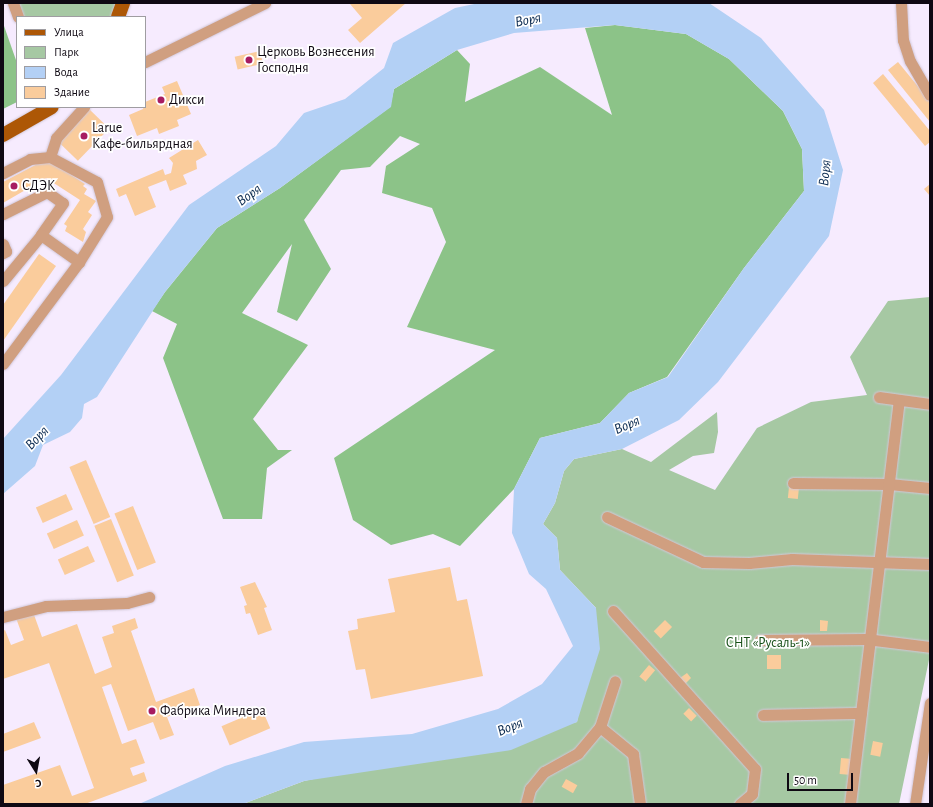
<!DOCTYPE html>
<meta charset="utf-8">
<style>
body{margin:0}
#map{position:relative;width:933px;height:807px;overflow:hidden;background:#f6ebfe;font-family:"Alegreya Sans",sans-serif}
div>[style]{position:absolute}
.green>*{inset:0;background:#a6c8a3;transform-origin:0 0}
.forest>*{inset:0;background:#8cc388}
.water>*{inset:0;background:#b3d0f5}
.building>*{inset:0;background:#facc9c;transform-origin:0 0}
.roads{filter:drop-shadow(0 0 1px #d1c7d8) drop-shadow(0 0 1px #d1c7d8)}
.minor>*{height:11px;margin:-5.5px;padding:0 5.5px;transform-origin:5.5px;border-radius:5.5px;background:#d09f80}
.major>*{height:14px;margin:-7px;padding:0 7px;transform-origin:7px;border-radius:7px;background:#ad5706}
.dots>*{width:11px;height:11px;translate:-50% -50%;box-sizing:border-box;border:2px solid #fff;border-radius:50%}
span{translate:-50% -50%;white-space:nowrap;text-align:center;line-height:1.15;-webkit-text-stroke:3.5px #fff;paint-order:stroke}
.poi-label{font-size:14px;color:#0f0913}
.left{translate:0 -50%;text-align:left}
.park-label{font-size:14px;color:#174f17}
.water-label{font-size:15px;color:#0a2a50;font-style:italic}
.frame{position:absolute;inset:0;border:4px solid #0f0913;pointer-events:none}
.legend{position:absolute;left:16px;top:16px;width:130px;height:92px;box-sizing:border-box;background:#fff;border:1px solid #9f9da1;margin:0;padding:5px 7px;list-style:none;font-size:12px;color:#0f0913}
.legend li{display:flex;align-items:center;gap:8px;height:20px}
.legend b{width:20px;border:1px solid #9f9da1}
.north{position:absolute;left:16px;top:751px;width:40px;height:40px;-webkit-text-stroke:3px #fff;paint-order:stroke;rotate:169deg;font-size:11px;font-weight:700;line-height:16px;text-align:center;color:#0f0913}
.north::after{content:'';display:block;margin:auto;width:14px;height:18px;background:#0f0913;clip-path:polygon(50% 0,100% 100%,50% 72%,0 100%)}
.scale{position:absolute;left:787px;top:773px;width:66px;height:18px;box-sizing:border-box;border:2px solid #0f0913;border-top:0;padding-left:5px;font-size:12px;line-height:14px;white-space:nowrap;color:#0f0913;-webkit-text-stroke:3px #fff;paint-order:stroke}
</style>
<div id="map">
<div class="green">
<i style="left:13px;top:3px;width:110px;height:15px"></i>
<i style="clip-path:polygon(930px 297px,930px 655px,899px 804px,243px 804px,304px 781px,577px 722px,596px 608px,560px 570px,557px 538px,543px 524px,555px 503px,564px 471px,574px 459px,622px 449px,651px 462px,717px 412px,718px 432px,714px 453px,693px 456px,669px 470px,715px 490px,757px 428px,811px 402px,867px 395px,850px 357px,888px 301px)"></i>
</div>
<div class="forest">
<i style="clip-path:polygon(3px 23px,17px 63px,17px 102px,3px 109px)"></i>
<i style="clip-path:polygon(615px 25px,686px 34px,729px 59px,783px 111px,802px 149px,804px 191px,744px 268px,667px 377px,629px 393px,600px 423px,540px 438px,514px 489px,460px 546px,433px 534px,391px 545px,353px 520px,334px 458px,495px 350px,407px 327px,446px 242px,432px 208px,382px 193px,386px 166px,420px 144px,400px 136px,370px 167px,341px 170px,304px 220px,331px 269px,297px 321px,277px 312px,292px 244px,242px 313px,308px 345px,253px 419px,278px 450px,292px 450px,267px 468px,262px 519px,223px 519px,163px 358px,177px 324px,152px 311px,165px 292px,217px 228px,280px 188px,390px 107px,394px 89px,457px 50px,470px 64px,465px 102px,540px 67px,612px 115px,585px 28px)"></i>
</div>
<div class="water">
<i style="clip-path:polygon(479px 3px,709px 3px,761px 38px,824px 110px,843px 170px,829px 236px,718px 382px,679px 420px,622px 449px,574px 459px,564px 471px,555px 503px,543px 524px,557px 538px,560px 570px,596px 608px,600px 649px,577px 722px,511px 750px,304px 781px,243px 804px,139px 804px,225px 766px,304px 742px,412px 734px,498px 709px,542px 684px,573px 646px,546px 589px,529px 574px,512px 533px,514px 489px,540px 438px,600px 423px,629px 393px,668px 377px,744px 268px,804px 191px,802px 149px,783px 111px,729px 59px,686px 34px,615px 25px,514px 33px,457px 50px,394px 89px,391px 107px,280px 188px,217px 228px,165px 292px,97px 397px,84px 404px,82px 418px,70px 432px,43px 445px,35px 466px,3px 494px,3px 439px,61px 375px,189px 205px,276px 146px,304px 113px,345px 99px,384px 68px,393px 43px,455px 8px)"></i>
</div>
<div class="building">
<i style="clip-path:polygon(352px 3px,406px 3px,360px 43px,348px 30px,362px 18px,350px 4px)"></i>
<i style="left:260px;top:51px;width:13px;height:26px;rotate:77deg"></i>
<i style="clip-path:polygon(898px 62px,930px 101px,930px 122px,888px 70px)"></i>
<i style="clip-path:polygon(883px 74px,930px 131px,930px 142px,925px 146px,873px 83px)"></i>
<i style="clip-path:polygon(177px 81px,191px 114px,177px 120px,179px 126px,159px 134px,157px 128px,137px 136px,129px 115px,143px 109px,145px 102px,165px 94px,162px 87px)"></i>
<i style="left:89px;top:109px;width:28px;height:45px;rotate:44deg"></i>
<i style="clip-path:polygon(198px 140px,207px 155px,196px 161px,197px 169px,183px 175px,187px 184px,170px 191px,166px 180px,148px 187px,156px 207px,135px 216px,126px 194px,119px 197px,116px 189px,163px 169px,165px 175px,171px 173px,173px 163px,169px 158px)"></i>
<i style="clip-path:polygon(41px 162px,53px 163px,85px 184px,83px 186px,87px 189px,84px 194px,96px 201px,88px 212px,92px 215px,83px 229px,86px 232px,83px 242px,65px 231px,67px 226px,64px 224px,80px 200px,46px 178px,3px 203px,3px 182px)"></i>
<i style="clip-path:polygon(930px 184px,930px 196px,924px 189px)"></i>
<i style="clip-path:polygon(39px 254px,56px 266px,3px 341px,3px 305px)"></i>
<i style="left:86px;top:460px;width:62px;height:18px;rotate:67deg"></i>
<i style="left:789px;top:487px;width:10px;height:11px;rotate:6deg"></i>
<i style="left:66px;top:494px;width:17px;height:33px;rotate:66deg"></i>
<i style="left:133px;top:506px;width:61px;height:20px;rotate:68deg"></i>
<i style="left:111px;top:519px;width:61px;height:18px;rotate:68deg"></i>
<i style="left:77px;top:520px;width:17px;height:33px;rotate:66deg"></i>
<i style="left:88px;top:546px;width:17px;height:33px;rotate:66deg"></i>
<i style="clip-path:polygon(450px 567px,457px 601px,467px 599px,483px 676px,371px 699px,365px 669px,356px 670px,348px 631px,358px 629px,357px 619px,395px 612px,388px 579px)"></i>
<i style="clip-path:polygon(255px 582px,267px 607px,264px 608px,272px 630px,258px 635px,250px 613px,246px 614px,244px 606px,247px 605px,240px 587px)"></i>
<i style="clip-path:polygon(33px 612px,42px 637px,77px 624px,95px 674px,112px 667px,102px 637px,114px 633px,112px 626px,135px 618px,138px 628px,131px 631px,156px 702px,194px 688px,200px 705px,167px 717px,174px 735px,160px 740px,153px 722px,128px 731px,111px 684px,102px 687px,122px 744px,136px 739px,145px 763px,130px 768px,133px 776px,144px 772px,147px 781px,85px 804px,3px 804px,3px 785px,60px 765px,72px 796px,94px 788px,49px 663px,3px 679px,3px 631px,5px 630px,11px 645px,24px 640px,16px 618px)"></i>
<i style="left:665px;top:620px;width:10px;height:16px;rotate:45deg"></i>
<i style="clip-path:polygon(820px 620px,828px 621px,827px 631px,820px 631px)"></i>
<i style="left:767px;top:655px;width:14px;height:14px"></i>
<i style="left:649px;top:665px;width:8px;height:15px;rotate:40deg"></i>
<i style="clip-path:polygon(687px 673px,691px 678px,685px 684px,680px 678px)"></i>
<i style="left:689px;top:708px;width:11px;height:8px;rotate:45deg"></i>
<i style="left:262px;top:709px;width:21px;height:44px;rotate:67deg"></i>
<i style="clip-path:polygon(34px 722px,41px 738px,3px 752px,3px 734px)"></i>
<i style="left:873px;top:741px;width:10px;height:14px;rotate:11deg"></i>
<i style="left:841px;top:758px;width:12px;height:16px;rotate:5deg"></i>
<i style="left:566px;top:779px;width:13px;height:9px;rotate:29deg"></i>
</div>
<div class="roads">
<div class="minor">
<i style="left:13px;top:3px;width:15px;rotate:70deg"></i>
<i style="left:901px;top:3px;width:37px;rotate:87deg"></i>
<i style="left:903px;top:40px;width:22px;rotate:72deg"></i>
<i style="left:910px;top:61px;width:39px;rotate:60deg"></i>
<i style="left:145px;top:62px;width:134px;rotate:-26.2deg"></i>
<i style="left:50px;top:157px;width:53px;rotate:28deg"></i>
<i style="left:97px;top:182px;width:36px;rotate:74deg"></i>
<i style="left:107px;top:217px;width:53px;rotate:121.9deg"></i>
<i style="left:3px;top:173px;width:30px;rotate:-27deg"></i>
<i style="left:30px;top:159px;width:20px;rotate:-6deg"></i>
<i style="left:50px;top:157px;width:20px;rotate:-72deg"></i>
<i style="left:56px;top:138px;width:42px;rotate:-47.9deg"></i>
<i style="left:3px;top:214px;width:49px;rotate:-26.6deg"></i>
<i style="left:47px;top:192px;width:19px;rotate:35deg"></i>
<i style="left:63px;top:203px;width:39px;rotate:125deg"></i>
<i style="left:3px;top:244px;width:8px;rotate:67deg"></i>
<i style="left:6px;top:251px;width:4px;rotate:146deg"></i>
<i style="left:3px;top:281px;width:60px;rotate:-50.4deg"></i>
<i style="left:41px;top:235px;width:47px;rotate:35.4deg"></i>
<i style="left:79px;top:262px;width:127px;rotate:126.7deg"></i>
<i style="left:879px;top:397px;width:51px;rotate:7.8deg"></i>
<i style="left:793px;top:483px;width:96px;rotate:0.6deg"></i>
<i style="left:889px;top:484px;width:41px;rotate:5.6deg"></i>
<i style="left:607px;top:517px;width:106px;rotate:25.1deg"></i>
<i style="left:703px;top:562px;width:46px;rotate:1.2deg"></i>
<i style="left:749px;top:563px;width:43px;rotate:-5.3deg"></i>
<i style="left:792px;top:559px;width:138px;rotate:2.1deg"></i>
<i style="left:613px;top:611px;width:212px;rotate:48.1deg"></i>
<i style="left:755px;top:769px;width:25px;rotate:97deg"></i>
<i style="left:752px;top:794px;width:16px;rotate:140deg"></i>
<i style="left:3px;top:617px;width:44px;rotate:-14.3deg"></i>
<i style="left:46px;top:606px;width:81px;rotate:-2.1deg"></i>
<i style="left:127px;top:603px;width:23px;rotate:-15deg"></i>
<i style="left:760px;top:640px;width:106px;rotate:-0.5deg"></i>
<i style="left:866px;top:639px;width:64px;rotate:7.1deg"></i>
<i style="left:763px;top:715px;width:98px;rotate:-1.2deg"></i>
<i style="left:600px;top:727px;width:48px;rotate:-71.9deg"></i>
<i style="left:526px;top:804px;width:16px;rotate:-75deg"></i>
<i style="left:530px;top:789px;width:22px;rotate:-51deg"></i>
<i style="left:544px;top:772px;width:39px;rotate:-29deg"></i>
<i style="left:578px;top:753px;width:34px;rotate:-50deg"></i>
<i style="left:600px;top:727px;width:43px;rotate:39.3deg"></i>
<i style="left:633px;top:754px;width:50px;rotate:82deg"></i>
<i style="left:850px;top:804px;width:407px;rotate:-83.1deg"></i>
<i style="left:915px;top:804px;width:102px;rotate:-81.6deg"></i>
</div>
<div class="major">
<i style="left:118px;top:17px;width:15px;rotate:-70deg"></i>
<i style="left:3px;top:135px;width:56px;rotate:-29.7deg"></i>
</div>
</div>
<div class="dots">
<i style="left:249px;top:60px;background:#a71c61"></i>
<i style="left:161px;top:100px;background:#a71c61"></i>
<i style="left:84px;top:136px;background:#a71c61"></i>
<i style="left:14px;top:186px;background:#a71c61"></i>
<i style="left:152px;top:711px;background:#a71c61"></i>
</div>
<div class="poi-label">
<span class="left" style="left:257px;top:60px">Церковь Вознесения<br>Господня</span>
<span class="left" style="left:169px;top:100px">Дикси</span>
<span class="left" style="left:92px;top:136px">Larue<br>Кафе-бильярдная</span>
<span class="left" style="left:22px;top:186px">СДЭК</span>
<span class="left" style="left:160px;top:711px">Фабрика Миндера</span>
</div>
<div class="park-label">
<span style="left:768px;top:643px">СНТ «Русаль-1»</span>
</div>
<div class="water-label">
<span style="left:528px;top:20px;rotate:-11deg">Воря</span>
<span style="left:825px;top:173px;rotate:-84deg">Воря</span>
<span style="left:249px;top:195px;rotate:-36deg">Воря</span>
<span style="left:627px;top:425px;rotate:-23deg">Воря</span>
<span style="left:37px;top:438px;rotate:-46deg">Воря</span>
<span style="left:510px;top:727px;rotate:-22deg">Воря</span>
</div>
<div class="frame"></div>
<ul class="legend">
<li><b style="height:5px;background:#ad5706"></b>Улица</li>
<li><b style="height:11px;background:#a6c8a3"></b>Парк</li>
<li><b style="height:11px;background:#b3d0f5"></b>Вода</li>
<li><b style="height:11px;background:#facc9c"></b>Здание</li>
</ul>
<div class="north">С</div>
<div class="scale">50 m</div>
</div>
